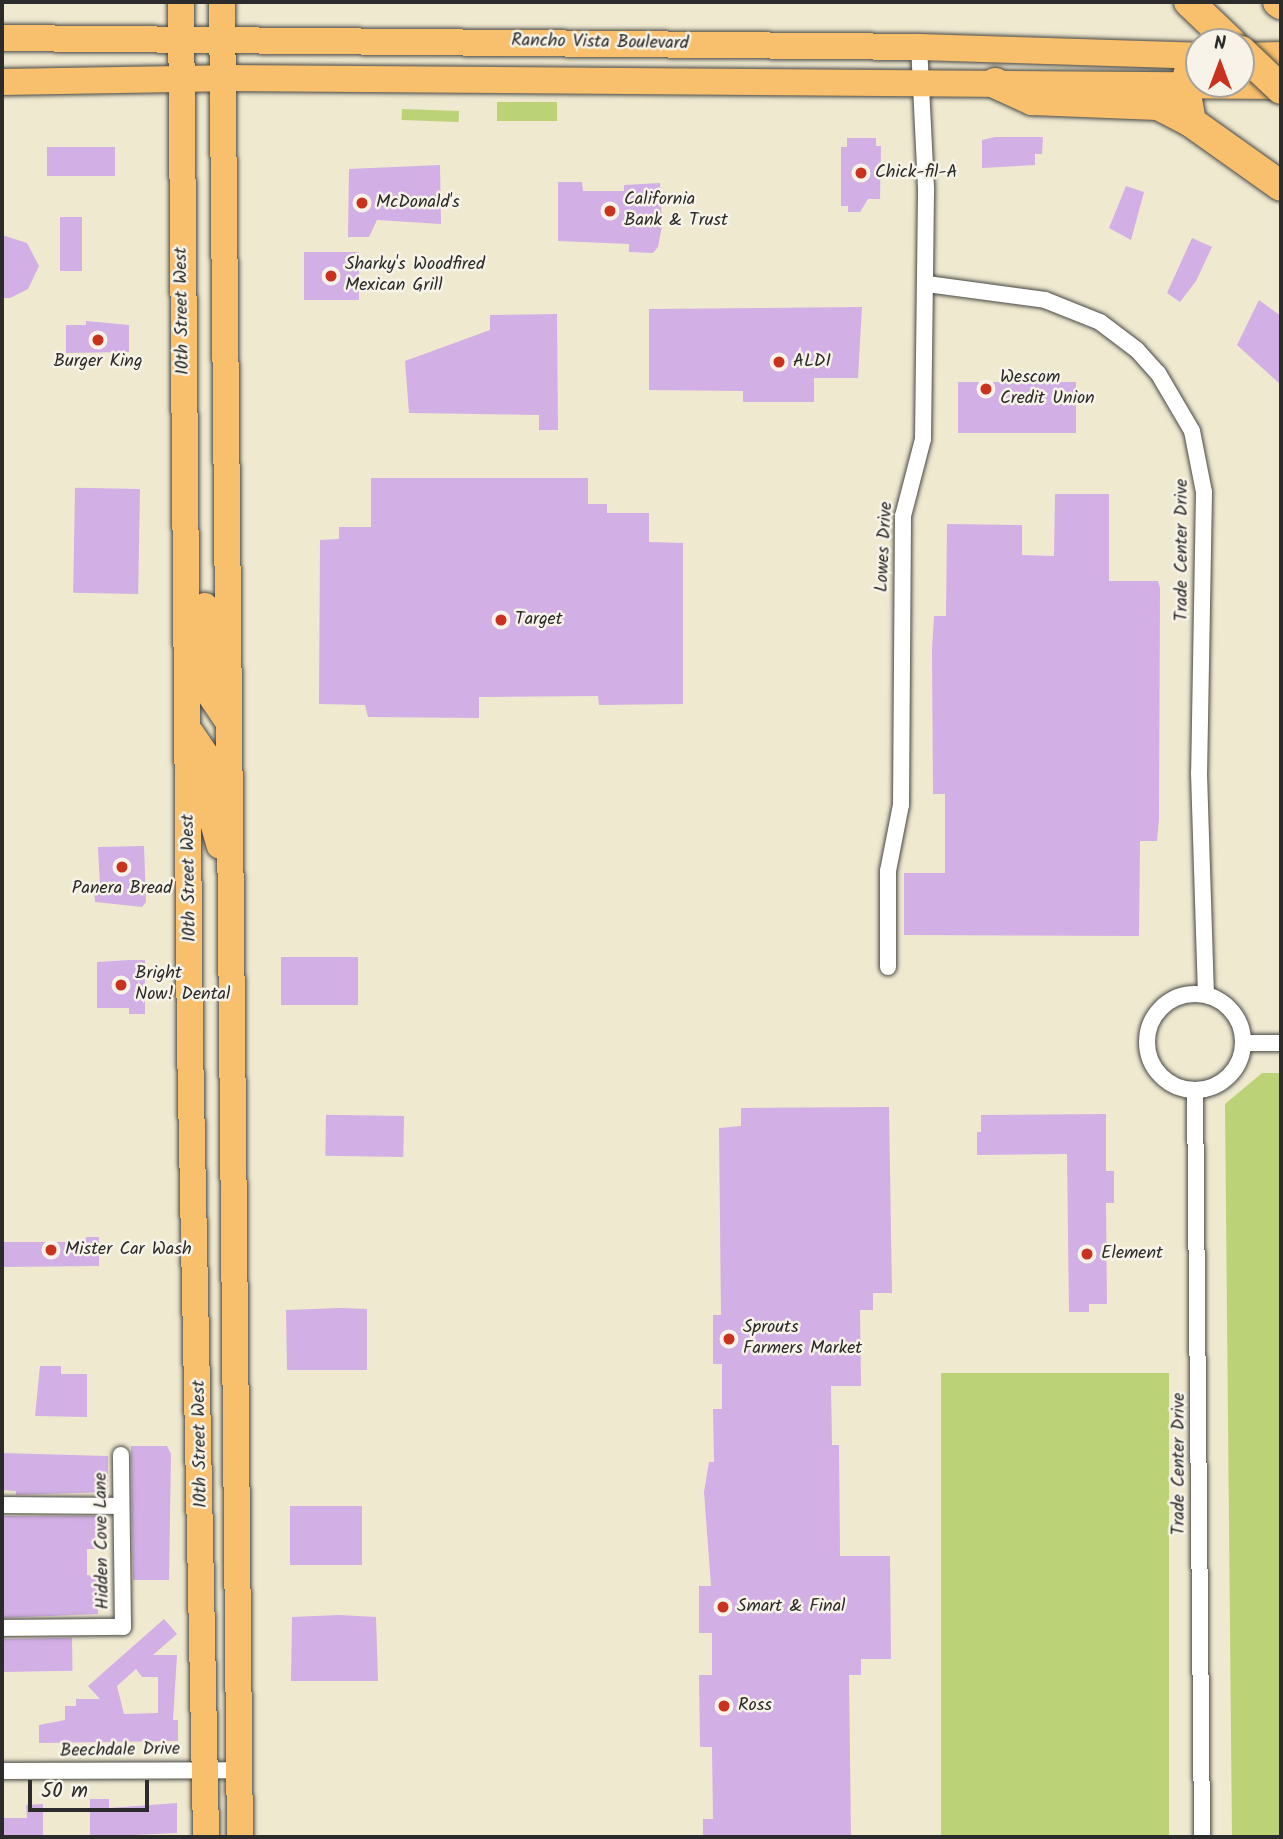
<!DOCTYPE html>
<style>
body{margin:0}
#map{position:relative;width:1283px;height:1839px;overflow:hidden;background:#efe9d0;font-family:Kalam,sans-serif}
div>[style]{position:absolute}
.green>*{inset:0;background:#bbd277;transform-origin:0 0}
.building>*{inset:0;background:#d2afe5;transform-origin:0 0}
.roads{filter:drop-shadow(0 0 2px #484844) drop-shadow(0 0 2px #484844)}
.minor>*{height:16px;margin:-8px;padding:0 8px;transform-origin:8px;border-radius:8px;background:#fff}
.minor>.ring{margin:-8px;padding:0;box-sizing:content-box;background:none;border:16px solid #fff;border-radius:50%}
.primary>*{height:26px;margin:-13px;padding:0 13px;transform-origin:13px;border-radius:13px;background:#f8bf6c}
.motorway>*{height:30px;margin:-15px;padding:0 15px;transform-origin:15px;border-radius:15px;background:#f8bf6c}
.bridges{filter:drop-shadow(0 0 2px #484844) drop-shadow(0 0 2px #484844)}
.motorway-bridge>*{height:30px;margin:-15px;padding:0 15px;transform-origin:15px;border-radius:15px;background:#f8bf6c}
.dots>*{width:19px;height:19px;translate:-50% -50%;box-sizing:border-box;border:4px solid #f7f3e8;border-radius:50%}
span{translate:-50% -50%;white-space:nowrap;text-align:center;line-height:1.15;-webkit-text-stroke:5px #f7f3e8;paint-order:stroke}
.street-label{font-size:18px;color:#2b2b2b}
.poi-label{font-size:18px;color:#2b2b2b}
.left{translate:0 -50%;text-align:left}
.frame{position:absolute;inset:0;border:4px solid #2b2b2b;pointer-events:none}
.north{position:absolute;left:1185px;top:28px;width:70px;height:70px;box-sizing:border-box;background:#f7f3e8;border:2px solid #a5a39c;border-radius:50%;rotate:0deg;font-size:19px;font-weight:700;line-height:28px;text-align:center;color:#2b2b2b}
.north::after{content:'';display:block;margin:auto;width:24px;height:32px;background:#c8321e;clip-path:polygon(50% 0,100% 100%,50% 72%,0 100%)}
.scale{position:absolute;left:28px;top:1780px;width:121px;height:32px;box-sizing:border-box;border:4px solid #2b2b2b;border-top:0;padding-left:9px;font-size:21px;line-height:24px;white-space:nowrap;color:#2b2b2b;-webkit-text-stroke:5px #f7f3e8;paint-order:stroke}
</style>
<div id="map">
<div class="green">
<i style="left:497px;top:102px;width:60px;height:19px"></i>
<i style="left:402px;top:109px;width:57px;height:11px;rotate:2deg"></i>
<i style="clip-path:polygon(1262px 1073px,1281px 1073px,1281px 1837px,1232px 1837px,1225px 1104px)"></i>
<i style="left:1169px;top:1373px;width:464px;height:228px;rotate:90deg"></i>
</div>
<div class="building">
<i style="clip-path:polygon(995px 137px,1043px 137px,1042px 154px,1035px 154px,1035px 165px,982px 168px,982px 140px)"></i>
<i style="clip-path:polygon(847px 138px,876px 138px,876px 146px,881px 146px,880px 199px,868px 199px,860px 212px,848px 212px,848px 206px,841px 206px,841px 147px,847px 147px)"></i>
<i style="left:47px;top:147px;width:68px;height:29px"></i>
<i style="clip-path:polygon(440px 165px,441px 224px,377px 220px,369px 237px,348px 237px,349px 169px)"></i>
<i style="clip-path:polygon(558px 182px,582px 182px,583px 191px,624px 191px,624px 185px,660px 183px,662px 226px,658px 247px,653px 253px,629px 252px,629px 244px,558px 241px)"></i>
<i style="clip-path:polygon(1126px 186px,1144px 192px,1131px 240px,1109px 228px)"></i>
<i style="left:60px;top:217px;width:22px;height:54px"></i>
<i style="clip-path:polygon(2px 235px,27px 243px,39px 266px,28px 289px,10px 298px,2px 298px)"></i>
<i style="clip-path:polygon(1192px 238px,1212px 247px,1196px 281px,1180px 302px,1167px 293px)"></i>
<i style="left:304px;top:252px;width:55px;height:48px"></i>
<i style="clip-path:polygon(1259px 300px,1281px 316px,1281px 385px,1237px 345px)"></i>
<i style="clip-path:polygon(862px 307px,858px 378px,814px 378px,814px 402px,743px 402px,743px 391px,649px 390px,649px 309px)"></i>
<i style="clip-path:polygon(557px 314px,558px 430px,539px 430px,539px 415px,409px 413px,405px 361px,490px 330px,490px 315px)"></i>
<i style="clip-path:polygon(86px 321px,129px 325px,129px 352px,66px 353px,66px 325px,86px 325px)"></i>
<i style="left:958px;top:382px;width:118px;height:51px"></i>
<i style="clip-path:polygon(371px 478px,588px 478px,588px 504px,607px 504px,607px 513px,649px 513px,649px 542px,683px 543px,683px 704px,599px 705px,598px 696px,479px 697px,479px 718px,368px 717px,365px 705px,319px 704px,320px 540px,339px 539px,339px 527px,371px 527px)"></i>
<i style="left:140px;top:489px;width:105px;height:65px;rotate:91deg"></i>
<i style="clip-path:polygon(1055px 494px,1109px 494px,1109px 581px,1158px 581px,1160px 588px,1159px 819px,1157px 841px,1140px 841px,1139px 936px,904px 935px,904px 873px,945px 873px,945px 794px,933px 794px,932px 649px,934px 616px,946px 616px,947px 524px,1022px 525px,1022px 555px,1054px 556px)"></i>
<i style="clip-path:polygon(144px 846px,146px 902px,142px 907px,95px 902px,94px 886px,100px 886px,98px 847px)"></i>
<i style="left:281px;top:957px;width:77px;height:48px"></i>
<i style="clip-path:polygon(130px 960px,145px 960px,145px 1014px,129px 1014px,129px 1008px,97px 1008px,97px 962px)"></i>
<i style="clip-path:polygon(889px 1107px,892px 1293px,873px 1293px,873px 1310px,860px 1310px,861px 1386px,831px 1386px,832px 1445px,839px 1445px,840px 1556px,890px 1556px,891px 1659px,861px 1659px,861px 1675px,849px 1675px,851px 1837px,703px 1837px,703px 1819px,713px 1819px,712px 1747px,700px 1747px,699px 1675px,712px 1675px,712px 1633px,699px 1633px,699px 1586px,711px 1586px,704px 1492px,709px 1462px,714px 1462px,713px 1409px,722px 1409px,722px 1364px,713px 1364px,713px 1315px,721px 1315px,719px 1128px,741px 1126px,741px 1108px)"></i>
<i style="clip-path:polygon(1106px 1114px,1106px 1171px,1114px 1171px,1114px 1203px,1106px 1203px,1107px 1304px,1089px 1304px,1089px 1312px,1069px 1312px,1067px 1154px,977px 1155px,977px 1132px,981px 1132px,981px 1115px)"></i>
<i style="left:404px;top:1116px;width:41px;height:78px;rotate:91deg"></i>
<i style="clip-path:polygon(86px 1237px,99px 1237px,99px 1266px,2px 1267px,2px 1242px,86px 1242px)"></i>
<i style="clip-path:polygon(340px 1308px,367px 1309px,367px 1370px,287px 1370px,286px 1310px)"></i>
<i style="clip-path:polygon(40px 1366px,61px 1366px,61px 1374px,87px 1374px,87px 1417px,35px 1416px)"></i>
<i style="clip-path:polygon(131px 1446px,167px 1446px,171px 1454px,169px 1580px,133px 1580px)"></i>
<i style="clip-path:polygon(2px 1453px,108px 1456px,108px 1492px,16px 1495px,16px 1491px,2px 1490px)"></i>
<i style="left:290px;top:1506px;width:72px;height:59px"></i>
<i style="clip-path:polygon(2px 1516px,96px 1516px,95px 1549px,87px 1549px,87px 1575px,97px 1577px,98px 1614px,2px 1618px)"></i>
<i style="clip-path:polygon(339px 1615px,376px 1617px,378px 1681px,291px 1681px,292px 1617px)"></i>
<i style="clip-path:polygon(evenodd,164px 1619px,177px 1634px,153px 1655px,177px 1655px,173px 1720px,178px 1720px,178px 1741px,39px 1743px,39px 1725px,65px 1720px,65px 1706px,76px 1706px,76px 1699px,100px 1699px,88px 1686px,164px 1619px,136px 1669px,142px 1677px,158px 1677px,158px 1713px,124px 1714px,117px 1686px,136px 1669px)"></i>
<i style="left:2px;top:1639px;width:70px;height:33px;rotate:-1deg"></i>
<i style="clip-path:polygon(90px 1799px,109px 1799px,109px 1808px,177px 1803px,177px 1833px,90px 1837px)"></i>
<i style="clip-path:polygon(43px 1804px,43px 1837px,2px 1837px,2px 1818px,27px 1818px,26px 1805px)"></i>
</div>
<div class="roads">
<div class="minor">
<i style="left:927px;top:284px;width:119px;rotate:7.7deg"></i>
<i style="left:1045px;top:300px;width:59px;rotate:21.8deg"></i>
<i style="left:1100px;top:322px;width:46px;rotate:37.1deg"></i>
<i style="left:1137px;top:350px;width:31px;rotate:48deg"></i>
<i style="left:1158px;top:373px;width:67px;rotate:59.6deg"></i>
<i style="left:1192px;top:431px;width:62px;rotate:78.9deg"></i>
<i style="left:1204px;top:492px;width:281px;rotate:91deg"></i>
<i style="left:1199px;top:773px;width:221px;rotate:88.2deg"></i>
<i style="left:888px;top:967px;width:96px;rotate:-90deg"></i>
<i style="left:888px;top:871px;width:67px;rotate:-78.9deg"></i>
<i style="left:901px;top:805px;width:289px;rotate:-89.6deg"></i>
<i style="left:903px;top:516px;width:80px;rotate:-75.4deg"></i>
<i style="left:923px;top:439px;width:251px;rotate:-89.3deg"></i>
<i style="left:926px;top:188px;width:141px;rotate:-92.8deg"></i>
<i class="ring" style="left:1147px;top:994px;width:80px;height:80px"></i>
<i style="left:1245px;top:1043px;width:36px"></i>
<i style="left:1195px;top:1090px;width:747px;rotate:89.46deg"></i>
<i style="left:2px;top:1505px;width:119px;rotate:0.5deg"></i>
<i style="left:2px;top:1628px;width:121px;rotate:-0.5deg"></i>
<i style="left:123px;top:1627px;width:172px;rotate:-90.7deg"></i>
<i style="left:2px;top:1771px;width:237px;rotate:-0.2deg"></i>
</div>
<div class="primary">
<i style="left:181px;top:2px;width:1042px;rotate:89.51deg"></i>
<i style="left:190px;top:1044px;width:793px;rotate:88.84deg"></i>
<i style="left:222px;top:2px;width:1835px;rotate:89.44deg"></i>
<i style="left:2px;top:38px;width:917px;rotate:0.56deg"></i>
<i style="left:919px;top:47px;width:280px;rotate:1.8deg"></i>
<i style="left:1241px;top:56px;width:40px;rotate:-1.4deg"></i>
<i style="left:2px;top:82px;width:221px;rotate:-1deg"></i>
<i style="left:223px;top:78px;width:1058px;rotate:0.43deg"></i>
<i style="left:205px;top:606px;width:83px;rotate:89.3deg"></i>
<i style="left:206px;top:689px;width:37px;rotate:56deg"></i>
<i style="left:191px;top:733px;width:27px;rotate:56deg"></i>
<i style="left:206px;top:755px;width:57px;rotate:86deg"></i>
<i style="left:210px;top:812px;width:35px;rotate:74deg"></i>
</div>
<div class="motorway">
<i style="left:1189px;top:2px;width:58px;rotate:43.6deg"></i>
<i style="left:1278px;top:2px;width:4px;rotate:34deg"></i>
<i style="left:995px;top:83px;width:41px;rotate:24.7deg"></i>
<i style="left:1032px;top:100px;width:126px;rotate:2.3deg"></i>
<i style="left:1158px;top:105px;width:37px;rotate:27deg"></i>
<i style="left:1191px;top:122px;width:110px;rotate:35.4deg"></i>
<i style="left:1191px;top:122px;width:36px;rotate:-100deg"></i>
<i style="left:1185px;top:87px;width:20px;rotate:-75deg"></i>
<i style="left:1190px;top:68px;width:11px;rotate:-34deg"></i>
</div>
</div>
<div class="bridges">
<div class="motorway-bridge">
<i style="left:1241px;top:51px;width:55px;rotate:43.5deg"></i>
</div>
</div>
<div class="dots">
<i style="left:861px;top:173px;background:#c8321e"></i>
<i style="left:362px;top:203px;background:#c8321e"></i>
<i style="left:610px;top:211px;background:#c8321e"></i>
<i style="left:331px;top:276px;background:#c8321e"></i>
<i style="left:98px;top:340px;background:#c8321e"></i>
<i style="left:779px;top:362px;background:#c8321e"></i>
<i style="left:986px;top:389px;background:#c8321e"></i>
<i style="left:501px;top:620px;background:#c8321e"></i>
<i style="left:122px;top:867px;background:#c8321e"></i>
<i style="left:121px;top:985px;background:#c8321e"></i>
<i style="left:51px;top:1250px;background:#c8321e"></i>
<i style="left:1087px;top:1254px;background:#c8321e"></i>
<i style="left:729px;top:1339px;background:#c8321e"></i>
<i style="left:723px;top:1607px;background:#c8321e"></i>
<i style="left:724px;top:1706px;background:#c8321e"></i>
</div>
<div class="street-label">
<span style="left:600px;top:43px;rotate:1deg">Rancho Vista Boulevard</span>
<span style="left:183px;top:311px;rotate:-91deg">10th Street West</span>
<span style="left:885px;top:547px;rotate:-87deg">Lowes Drive</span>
<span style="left:1183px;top:550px;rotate:-90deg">Trade Center Drive</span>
<span style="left:190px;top:878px;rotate:-91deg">10th Street West</span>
<span style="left:201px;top:1444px;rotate:-91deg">10th Street West</span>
<span style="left:1180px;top:1464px;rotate:-90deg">Trade Center Drive</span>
<span style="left:103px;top:1541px;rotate:-91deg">Hidden Cove Lane</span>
<span style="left:120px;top:1751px;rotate:-1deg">Beechdale Drive</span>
</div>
<div class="poi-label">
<span class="left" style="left:875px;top:173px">Chick-fil-A</span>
<span class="left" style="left:624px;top:211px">California<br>Bank &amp; Trust</span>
<span class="left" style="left:376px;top:203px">McDonald's</span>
<span class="left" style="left:345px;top:276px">Sharky's Woodfired<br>Mexican Grill</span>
<span style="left:98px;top:362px">Burger King</span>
<span class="left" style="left:793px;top:362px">ALDI</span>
<span class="left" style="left:1000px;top:389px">Wescom<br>Credit Union</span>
<span class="left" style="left:515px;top:620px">Target</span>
<span style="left:122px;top:889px">Panera Bread</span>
<span class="left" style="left:135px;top:985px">Bright<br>Now! Dental</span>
<span class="left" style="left:65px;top:1250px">Mister Car Wash</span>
<span class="left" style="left:1101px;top:1254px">Element</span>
<span class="left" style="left:743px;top:1339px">Sprouts<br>Farmers Market</span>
<span class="left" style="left:737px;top:1607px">Smart &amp; Final</span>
<span class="left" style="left:738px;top:1706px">Ross</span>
</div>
<div class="frame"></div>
<div class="north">N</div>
<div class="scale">50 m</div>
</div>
